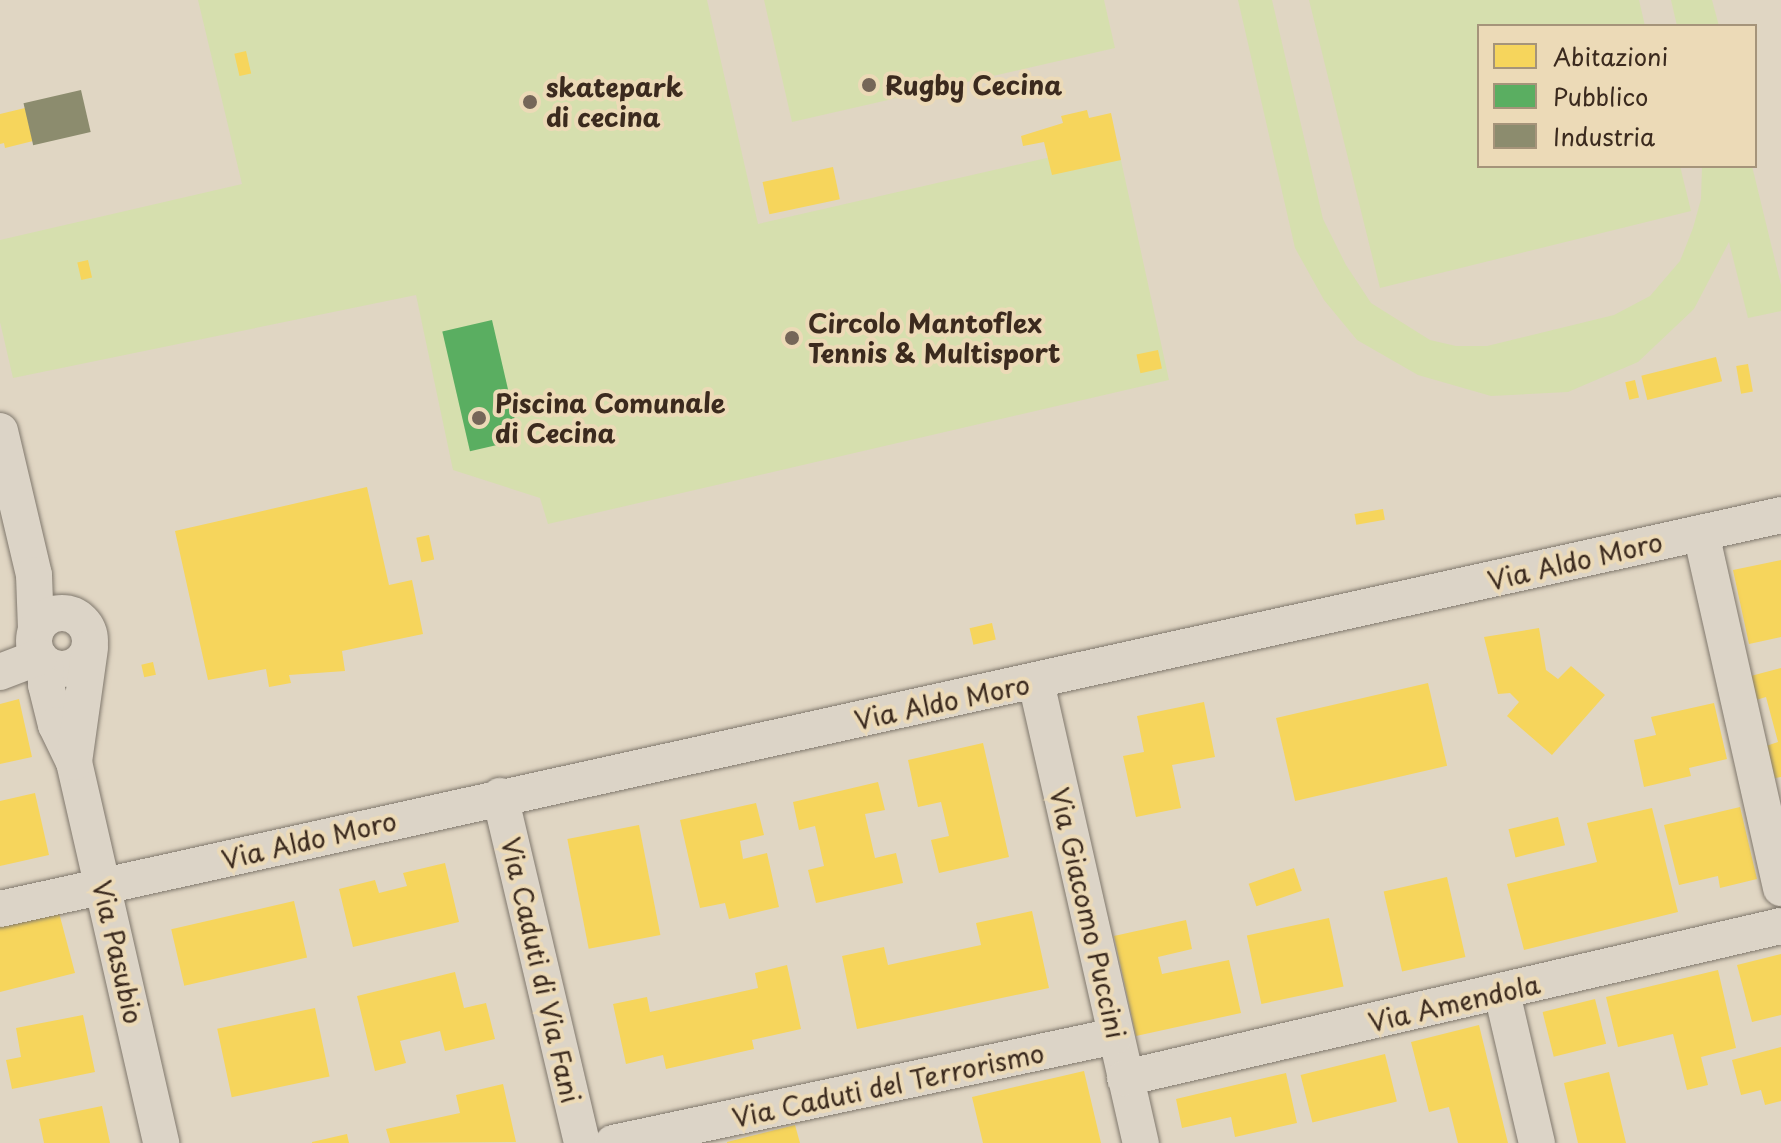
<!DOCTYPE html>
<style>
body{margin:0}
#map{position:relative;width:1781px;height:1143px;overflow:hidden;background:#e0d6c3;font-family:"Playpen Sans",sans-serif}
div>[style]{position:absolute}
.green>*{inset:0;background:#d6dfae}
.homes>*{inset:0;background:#f6d55c;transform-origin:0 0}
.public>*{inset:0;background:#5aae61;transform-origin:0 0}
.industry>*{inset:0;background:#8c8c6e;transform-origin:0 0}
.roads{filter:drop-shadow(0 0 2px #80786d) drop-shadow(0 0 2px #80786d)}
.street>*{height:36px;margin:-18px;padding:0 18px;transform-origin:18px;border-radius:18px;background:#dcd4c7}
.street>.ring{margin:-18px;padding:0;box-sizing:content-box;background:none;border:36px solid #dcd4c7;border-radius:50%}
.dots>*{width:22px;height:22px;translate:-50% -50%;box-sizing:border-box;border:4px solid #ecdab7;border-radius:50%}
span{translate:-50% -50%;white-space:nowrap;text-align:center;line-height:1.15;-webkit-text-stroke:8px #ecdab7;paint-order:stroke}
.poi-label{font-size:26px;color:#3b2a1e;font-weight:700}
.left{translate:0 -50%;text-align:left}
.street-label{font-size:26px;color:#3b2a1e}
.legend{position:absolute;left:1477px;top:24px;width:280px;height:144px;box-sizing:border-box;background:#ecdab7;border:2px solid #a5947a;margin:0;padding:10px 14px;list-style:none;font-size:24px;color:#3b2a1e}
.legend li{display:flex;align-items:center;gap:16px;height:40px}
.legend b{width:40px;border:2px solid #a5947a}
</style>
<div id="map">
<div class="green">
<i style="clip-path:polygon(198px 0,707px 0,758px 224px,1117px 142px,1169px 380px,548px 524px,540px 498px,453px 470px,416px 295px,13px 378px,0 322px,0 240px,242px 184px)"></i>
<i style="clip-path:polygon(764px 0,1104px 0,1115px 48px,792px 122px)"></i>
<i style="clip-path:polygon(1238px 0,1272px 0,1323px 219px,1346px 265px,1371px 303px,1430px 340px,1456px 346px,1487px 346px,1614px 315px,1650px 296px,1680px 261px,1693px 228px,1701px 199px,1702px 166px,1752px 166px,1781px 285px,1781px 311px,1748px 318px,1729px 242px,1694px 309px,1638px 362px,1568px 392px,1491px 396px,1418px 375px,1357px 340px,1324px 300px,1295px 248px)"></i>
<i style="clip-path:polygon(1309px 0,1639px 0,1645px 26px,1479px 26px,1479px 166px,1680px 166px,1691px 211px,1380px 288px)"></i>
<i style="clip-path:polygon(1671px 0,1712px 0,1719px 26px,1677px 26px)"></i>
</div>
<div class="homes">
<i style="left:246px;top:51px;width:23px;height:12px;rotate:77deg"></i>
<i style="clip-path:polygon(25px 108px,33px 141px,5px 148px,4px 143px,0 144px,0 114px)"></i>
<i style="clip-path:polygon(1087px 110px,1089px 118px,1111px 113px,1121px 160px,1052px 175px,1044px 142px,1023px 146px,1021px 136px,1063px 123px,1061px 116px)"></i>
<i style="left:833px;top:167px;width:33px;height:72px;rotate:78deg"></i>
<i style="left:88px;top:260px;width:18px;height:11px;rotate:77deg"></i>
<i style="left:1158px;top:350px;width:19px;height:22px;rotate:78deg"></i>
<i style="left:1716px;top:357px;width:25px;height:77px;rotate:76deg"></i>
<i style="left:1748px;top:364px;width:28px;height:12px;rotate:80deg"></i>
<i style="left:1635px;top:380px;width:18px;height:10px;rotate:77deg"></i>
<i style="clip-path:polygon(367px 487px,389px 585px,412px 580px,423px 634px,342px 651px,345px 671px,289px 675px,291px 683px,269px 687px,266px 669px,208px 680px,175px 531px)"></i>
<i style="left:1383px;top:509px;width:11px;height:29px;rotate:80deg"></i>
<i style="left:429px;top:535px;width:25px;height:13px;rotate:78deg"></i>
<i style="clip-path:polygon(1781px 560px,1781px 637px,1749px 644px,1733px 570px)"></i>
<i style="left:992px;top:623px;width:17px;height:23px;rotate:77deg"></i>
<i style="clip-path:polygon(1539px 628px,1546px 670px,1558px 679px,1571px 666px,1605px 695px,1552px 755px,1507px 716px,1519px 702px,1510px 693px,1498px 694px,1484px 637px)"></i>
<i style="left:153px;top:662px;width:13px;height:12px;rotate:77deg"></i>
<i style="clip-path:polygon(1781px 668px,1781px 777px,1775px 778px,1766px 746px,1778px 742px,1766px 697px,1753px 701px,1747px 677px)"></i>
<i style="left:1428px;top:683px;width:85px;height:156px;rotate:77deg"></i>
<i style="clip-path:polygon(19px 699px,32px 757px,0 764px,0 704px)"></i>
<i style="clip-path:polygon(1204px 702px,1215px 757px,1172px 765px,1181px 808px,1136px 817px,1123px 756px,1144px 752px,1137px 716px)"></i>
<i style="clip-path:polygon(1714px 703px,1727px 759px,1689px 768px,1691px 776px,1644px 787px,1634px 740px,1656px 735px,1651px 717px)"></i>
<i style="clip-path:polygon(983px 743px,1009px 857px,939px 873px,931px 840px,949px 836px,941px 802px,918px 807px,908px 760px)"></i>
<i style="clip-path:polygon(878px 782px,885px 810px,865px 814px,875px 858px,896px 853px,903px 883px,816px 903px,808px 870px,824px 866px,815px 826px,799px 830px,793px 802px)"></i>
<i style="clip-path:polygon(35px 793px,49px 855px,0 866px,0 801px)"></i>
<i style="clip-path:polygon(756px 803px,764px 835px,740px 841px,743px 859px,767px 853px,779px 907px,729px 919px,725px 903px,700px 908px,680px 820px)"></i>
<i style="clip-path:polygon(1740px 807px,1757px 879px,1720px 888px,1718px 876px,1679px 885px,1664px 825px)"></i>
<i style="clip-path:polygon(1652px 808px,1678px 912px,1524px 950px,1507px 884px,1597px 862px,1587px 823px)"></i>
<i style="left:1558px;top:817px;width:29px;height:51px;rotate:76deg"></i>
<i style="left:639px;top:825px;width:112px;height:73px;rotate:79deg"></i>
<i style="clip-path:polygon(445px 863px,459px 922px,353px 947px,339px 889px,375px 880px,379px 893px,407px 886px,403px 873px)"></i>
<i style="left:1294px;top:868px;width:24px;height:48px;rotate:71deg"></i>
<i style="left:1447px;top:877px;width:82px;height:65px;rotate:77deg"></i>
<i style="left:294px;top:901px;width:58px;height:126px;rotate:77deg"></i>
<i style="clip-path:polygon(58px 909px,75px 973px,0 992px,0 924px)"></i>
<i style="clip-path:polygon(1032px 911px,1049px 988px,857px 1029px,842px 956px,884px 947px,888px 965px,981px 945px,976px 923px)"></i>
<i style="left:1329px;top:918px;width:70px;height:84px;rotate:78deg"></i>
<i style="clip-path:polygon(1186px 920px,1192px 949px,1158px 957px,1162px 974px,1229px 960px,1241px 1013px,1136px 1036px,1114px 936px)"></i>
<i style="clip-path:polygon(1781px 954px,1781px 1015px,1752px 1022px,1737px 965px)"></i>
<i style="clip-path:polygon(787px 965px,801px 1029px,752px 1040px,754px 1049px,666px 1069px,663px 1055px,626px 1064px,613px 1004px,647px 997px,650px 1012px,758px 988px,755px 973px)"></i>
<i style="clip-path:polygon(1718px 970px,1736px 1048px,1701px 1057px,1708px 1085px,1687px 1090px,1673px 1034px,1618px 1047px,1606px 997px)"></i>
<i style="clip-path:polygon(455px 972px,464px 1008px,486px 1003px,495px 1039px,445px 1051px,440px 1031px,400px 1041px,406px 1063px,375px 1071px,357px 996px)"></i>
<i style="left:1595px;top:999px;width:46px;height:54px;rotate:76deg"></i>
<i style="left:315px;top:1008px;width:70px;height:100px;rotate:78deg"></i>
<i style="clip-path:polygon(83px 1015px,95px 1072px,12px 1089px,6px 1060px,21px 1057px,16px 1028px)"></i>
<i style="clip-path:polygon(1479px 1025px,1508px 1143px,1458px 1143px,1449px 1107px,1429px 1112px,1411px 1042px)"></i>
<i style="clip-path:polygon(1781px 1047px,1781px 1101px,1765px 1105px,1761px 1090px,1741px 1095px,1732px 1060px)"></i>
<i style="left:1385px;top:1054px;width:49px;height:87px;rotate:76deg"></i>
<i style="clip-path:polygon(1084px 1071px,1101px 1143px,983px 1143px,972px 1097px)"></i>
<i style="clip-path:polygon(1609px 1072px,1626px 1143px,1578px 1143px,1564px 1083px)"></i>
<i style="clip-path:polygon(1286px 1073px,1297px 1123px,1235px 1137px,1231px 1117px,1182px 1128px,1176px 1099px)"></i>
<i style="clip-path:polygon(503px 1084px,516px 1142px,390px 1143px,386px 1129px,460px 1113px,456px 1095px)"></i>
<i style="clip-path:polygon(102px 1106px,110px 1143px,44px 1143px,39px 1119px)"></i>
<i style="clip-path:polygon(795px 1125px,800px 1143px,727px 1143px,727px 1142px)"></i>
<i style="clip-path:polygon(347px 1134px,349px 1143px,312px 1143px,312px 1142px)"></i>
</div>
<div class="public">
<i style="left:492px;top:320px;width:123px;height:51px;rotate:77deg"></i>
</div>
<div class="industry">
<i style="left:81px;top:90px;width:43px;height:59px;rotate:77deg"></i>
</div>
<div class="roads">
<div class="street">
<i style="left:0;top:431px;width:148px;rotate:76.7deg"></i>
<i style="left:34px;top:575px;width:55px;rotate:87.9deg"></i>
<i style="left:1701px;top:533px;width:364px;rotate:77.3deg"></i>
<i class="ring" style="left:34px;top:613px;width:20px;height:20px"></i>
<i style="left:45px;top:664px;width:21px;rotate:87deg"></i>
<i style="left:46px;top:685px;width:41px;rotate:76deg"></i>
<i style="left:56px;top:725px;width:41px;rotate:64.1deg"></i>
<i style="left:74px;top:762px;width:391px;rotate:77.1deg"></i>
<i style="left:0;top:672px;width:42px;rotate:-21deg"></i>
<i style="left:1036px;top:682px;width:473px;rotate:77.2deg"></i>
<i style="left:74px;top:762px;width:115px;rotate:-82deg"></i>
<i style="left:500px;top:796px;width:357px;rotate:76.7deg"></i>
<i style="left:0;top:909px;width:1824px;rotate:-12.47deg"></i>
<i style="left:1502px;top:993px;width:154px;rotate:76.9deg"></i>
<i style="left:1125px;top:1078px;width:673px;rotate:-13.05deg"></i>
<i style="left:613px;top:1143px;width:513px;rotate:-12.03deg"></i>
</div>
</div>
<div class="dots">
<i style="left:869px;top:85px;background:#756658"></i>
<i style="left:530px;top:102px;background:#756658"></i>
<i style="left:792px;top:338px;background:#756658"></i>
<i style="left:479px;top:418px;background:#756658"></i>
</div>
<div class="poi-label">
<span class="left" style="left:885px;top:85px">Rugby Cecina</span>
<span class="left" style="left:546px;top:102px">skatepark<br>di cecina</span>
<span class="left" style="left:808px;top:338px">Circolo Mantoflex<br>Tennis &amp; Multisport</span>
<span class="left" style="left:495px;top:418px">Piscina Comunale<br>di Cecina</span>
</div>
<div class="street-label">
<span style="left:1575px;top:561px;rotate:-13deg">Via Aldo Moro</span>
<span style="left:942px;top:702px;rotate:-12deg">Via Aldo Moro</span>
<span style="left:309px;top:840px;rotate:-13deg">Via Aldo Moro</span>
<span style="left:1088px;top:913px;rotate:77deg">Via Giacomo Puccini</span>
<span style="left:118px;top:952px;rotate:77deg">Via Pasubio</span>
<span style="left:541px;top:970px;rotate:77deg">Via Caduti di Via Fani</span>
<span style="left:1454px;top:1003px;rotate:-13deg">Via Amendola</span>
<span style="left:888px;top:1085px;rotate:-12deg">Via Caduti del Terrorismo</span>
</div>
<ul class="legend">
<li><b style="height:22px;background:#f6d55c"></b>Abitazioni</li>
<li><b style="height:22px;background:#5aae61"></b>Pubblico</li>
<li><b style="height:22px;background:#8c8c6e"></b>Industria</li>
</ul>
</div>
